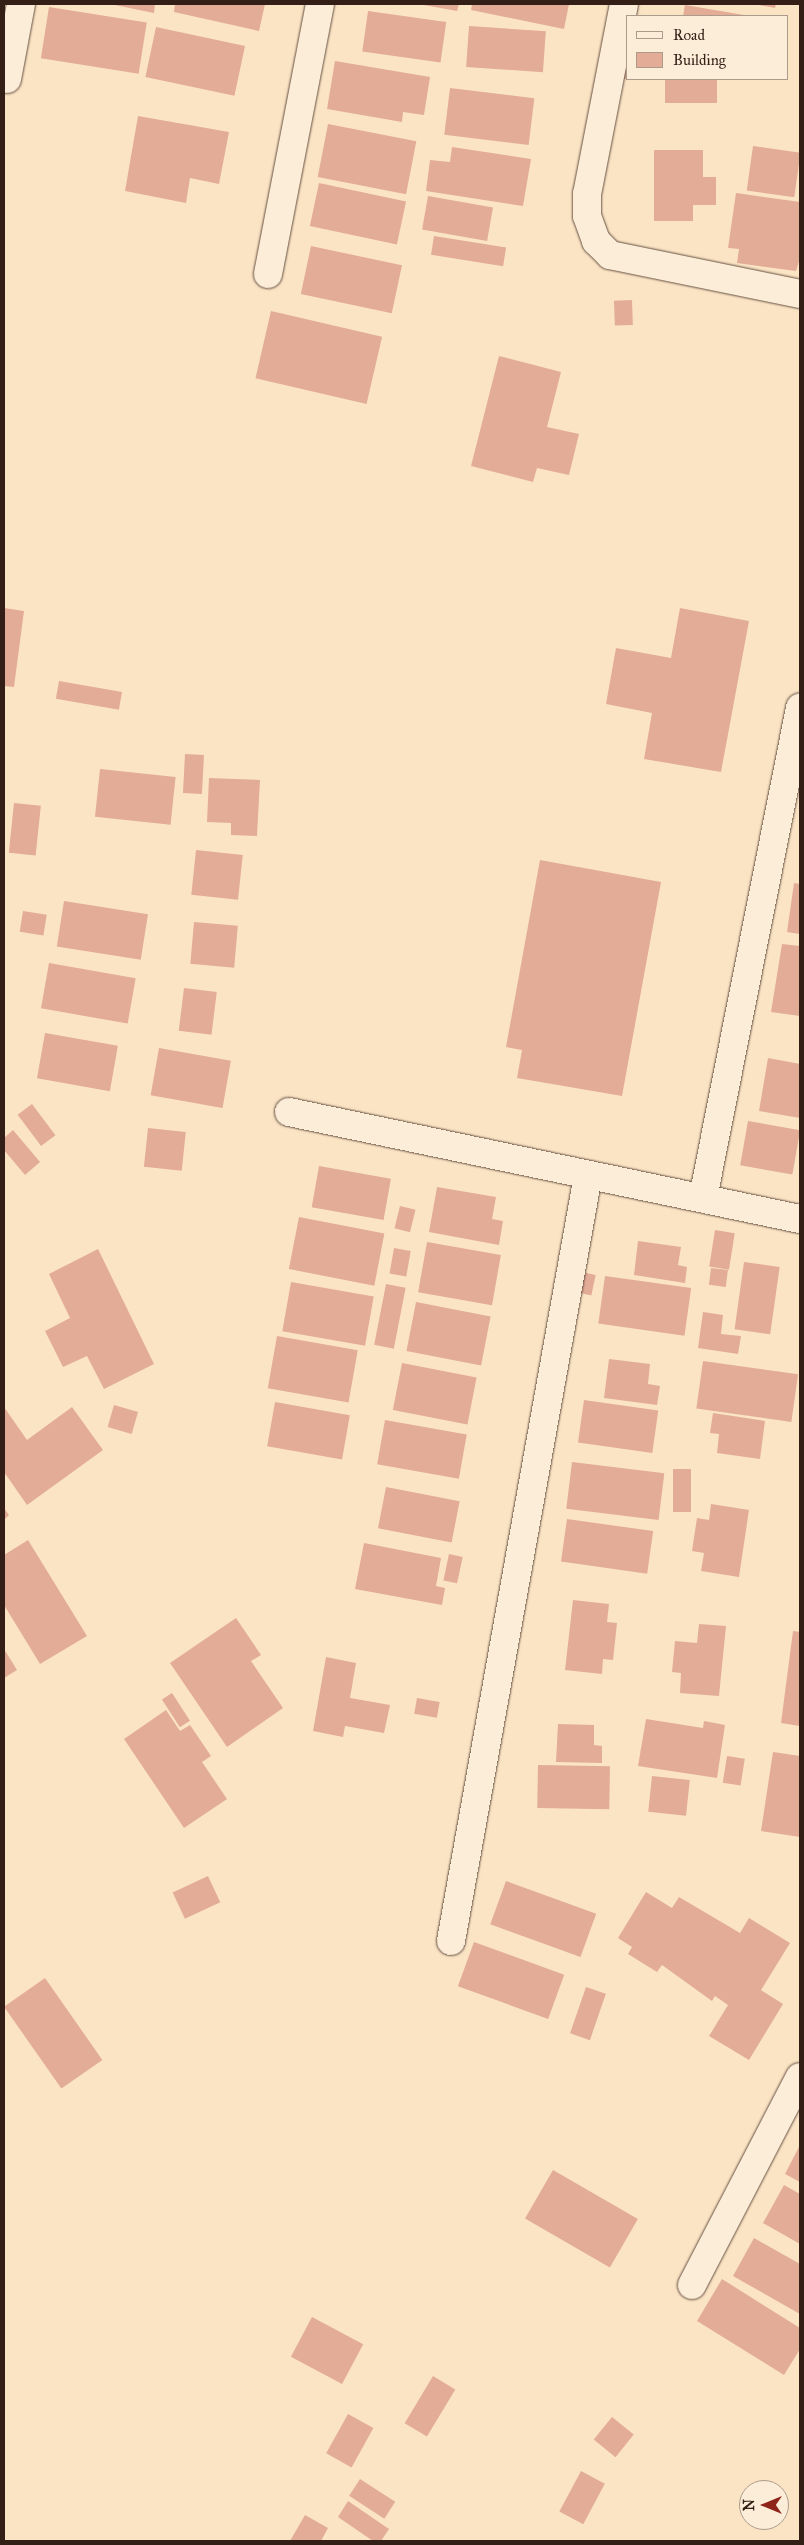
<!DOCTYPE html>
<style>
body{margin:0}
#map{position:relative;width:804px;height:2545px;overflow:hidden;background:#fbe4c4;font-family:"IM FELL Great Primer",serif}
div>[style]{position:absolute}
.building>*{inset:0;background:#e3ac97;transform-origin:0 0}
.roads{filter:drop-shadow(0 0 1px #665042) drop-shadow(0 0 1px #665042)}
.street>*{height:28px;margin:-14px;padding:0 14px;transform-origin:14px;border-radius:14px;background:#fcedd9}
span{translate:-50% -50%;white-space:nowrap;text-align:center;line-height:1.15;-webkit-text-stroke:4px #fcedd9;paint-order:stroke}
.frame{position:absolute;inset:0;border:5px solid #341f16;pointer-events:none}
.legend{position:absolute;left:626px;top:15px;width:162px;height:65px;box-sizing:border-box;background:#fcedd9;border:1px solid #ac9b8b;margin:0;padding:6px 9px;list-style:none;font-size:15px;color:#341f16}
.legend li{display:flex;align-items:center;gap:10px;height:25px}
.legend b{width:25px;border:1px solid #ac9b8b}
.north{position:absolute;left:739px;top:2480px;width:50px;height:50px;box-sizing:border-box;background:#fcedd9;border:1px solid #ac9b8b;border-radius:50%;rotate:270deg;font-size:14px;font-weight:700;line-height:20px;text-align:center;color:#341f16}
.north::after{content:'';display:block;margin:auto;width:18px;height:22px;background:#8f2418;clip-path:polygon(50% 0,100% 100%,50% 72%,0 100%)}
</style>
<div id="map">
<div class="building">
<i style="clip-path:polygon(110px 4px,155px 4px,154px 13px)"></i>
<i style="clip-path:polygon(175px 4px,265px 4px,259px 31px,174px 12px)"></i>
<i style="clip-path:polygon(418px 4px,459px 4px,457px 11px)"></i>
<i style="clip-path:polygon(472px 4px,569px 4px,564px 29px,471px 10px)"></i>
<i style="clip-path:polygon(754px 4px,776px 4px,775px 8px)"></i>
<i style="clip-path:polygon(685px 5px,744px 15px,744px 16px,683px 16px)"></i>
<i style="left:49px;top:7px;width:99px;height:52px;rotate:9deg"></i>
<i style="left:368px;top:11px;width:79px;height:41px;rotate:8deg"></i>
<i style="left:469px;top:26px;width:77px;height:41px;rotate:4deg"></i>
<i style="left:156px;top:27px;width:91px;height:51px;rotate:12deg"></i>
<i style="clip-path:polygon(335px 61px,430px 77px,424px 115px,403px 112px,402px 122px,327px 109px)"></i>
<i style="left:621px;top:66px;width:7px;height:13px"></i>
<i style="left:665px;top:79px;width:52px;height:24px"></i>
<i style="left:450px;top:88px;width:85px;height:47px;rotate:7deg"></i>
<i style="clip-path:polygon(138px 116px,229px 132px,219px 184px,190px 178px,186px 203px,125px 191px)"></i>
<i style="left:328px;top:124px;width:90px;height:54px;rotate:11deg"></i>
<i style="left:753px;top:146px;width:48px;height:45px;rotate:8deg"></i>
<i style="clip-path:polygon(452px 147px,531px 159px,523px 206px,426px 191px,430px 160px,450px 162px)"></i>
<i style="clip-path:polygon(654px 150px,703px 150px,703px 177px,716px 177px,716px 205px,693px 205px,693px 221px,654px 221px)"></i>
<i style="left:319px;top:183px;width:89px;height:44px;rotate:12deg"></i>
<i style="clip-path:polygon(736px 193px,800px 202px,800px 258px,796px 271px,737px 263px,739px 249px,728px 248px)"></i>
<i style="left:428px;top:196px;width:66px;height:34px;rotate:10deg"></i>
<i style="left:434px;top:236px;width:73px;height:19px;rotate:9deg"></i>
<i style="left:311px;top:246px;width:93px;height:49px;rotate:12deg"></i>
<i style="left:632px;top:300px;width:25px;height:18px;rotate:88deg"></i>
<i style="left:271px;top:311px;width:114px;height:69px;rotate:13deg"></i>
<i style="clip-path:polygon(499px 356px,561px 372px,547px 427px,579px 434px,569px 475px,537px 468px,533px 482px,471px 466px)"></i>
<i style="clip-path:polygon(4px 608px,24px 611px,14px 687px,4px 686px)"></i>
<i style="clip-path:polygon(680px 608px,749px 621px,721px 772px,644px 759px,652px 713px,606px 704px,616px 648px,671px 658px)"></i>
<i style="left:59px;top:681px;width:64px;height:18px;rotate:10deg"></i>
<i style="left:185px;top:754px;width:19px;height:39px;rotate:3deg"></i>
<i style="left:100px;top:769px;width:76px;height:48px;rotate:6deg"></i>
<i style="clip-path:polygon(209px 778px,260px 780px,257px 836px,231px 835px,231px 823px,207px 822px)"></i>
<i style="left:14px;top:803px;width:27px;height:50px;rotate:6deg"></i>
<i style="left:196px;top:850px;width:47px;height:45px;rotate:6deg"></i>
<i style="clip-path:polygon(540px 860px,661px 882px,622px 1096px,517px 1078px,522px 1050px,506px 1047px)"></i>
<i style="clip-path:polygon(794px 883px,800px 884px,800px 934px,787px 932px)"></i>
<i style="left:64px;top:901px;width:85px;height:46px;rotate:9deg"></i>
<i style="left:23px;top:911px;width:24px;height:21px;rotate:9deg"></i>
<i style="left:194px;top:922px;width:44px;height:42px;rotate:5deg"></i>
<i style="clip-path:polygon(782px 944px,800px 946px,800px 1016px,771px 1012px)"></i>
<i style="left:49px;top:963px;width:88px;height:46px;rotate:10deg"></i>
<i style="left:184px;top:988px;width:33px;height:43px;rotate:7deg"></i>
<i style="left:45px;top:1033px;width:74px;height:46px;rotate:10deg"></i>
<i style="left:159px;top:1048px;width:73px;height:48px;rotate:10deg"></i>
<i style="clip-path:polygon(768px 1058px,800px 1064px,800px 1118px,759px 1111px)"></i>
<i style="left:32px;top:1104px;width:39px;height:18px;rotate:53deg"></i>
<i style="left:748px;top:1121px;width:53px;height:45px;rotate:10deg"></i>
<i style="left:148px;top:1128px;width:38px;height:39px;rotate:6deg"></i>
<i style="clip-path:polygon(13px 1130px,40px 1162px,25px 1175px,4px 1150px,4px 1138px)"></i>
<i style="left:319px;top:1166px;width:73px;height:42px;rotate:10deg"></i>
<i style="clip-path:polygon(437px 1187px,496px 1197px,492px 1219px,503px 1221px,499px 1245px,429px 1232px)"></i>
<i style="left:400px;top:1206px;width:16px;height:23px;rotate:14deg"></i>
<i style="left:299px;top:1217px;width:87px;height:53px;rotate:11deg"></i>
<i style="left:715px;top:1230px;width:20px;height:37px;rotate:9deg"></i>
<i style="clip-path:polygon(638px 1241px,681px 1247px,678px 1265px,687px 1267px,685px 1283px,634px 1275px)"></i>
<i style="left:427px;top:1242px;width:75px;height:51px;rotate:10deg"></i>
<i style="left:394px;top:1248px;width:17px;height:26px;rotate:10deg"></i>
<i style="clip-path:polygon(98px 1249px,154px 1364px,104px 1389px,87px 1356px,63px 1367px,45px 1331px,70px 1318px,49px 1274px)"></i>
<i style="left:744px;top:1262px;width:36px;height:68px;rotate:8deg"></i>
<i style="left:711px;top:1268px;width:17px;height:17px;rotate:7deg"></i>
<i style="left:582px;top:1272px;width:14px;height:21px;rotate:12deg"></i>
<i style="left:605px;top:1276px;width:87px;height:48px;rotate:8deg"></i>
<i style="left:291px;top:1282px;width:84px;height:50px;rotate:10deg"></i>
<i style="left:386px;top:1284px;width:20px;height:62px;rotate:11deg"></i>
<i style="left:416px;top:1302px;width:76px;height:50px;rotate:11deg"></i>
<i style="clip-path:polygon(703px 1312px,723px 1315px,721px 1334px,741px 1336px,738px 1354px,698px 1348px)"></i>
<i style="left:277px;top:1336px;width:82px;height:53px;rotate:10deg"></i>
<i style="clip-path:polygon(609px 1359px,650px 1364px,648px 1384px,660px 1386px,657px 1405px,604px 1398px)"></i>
<i style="left:703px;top:1361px;width:96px;height:48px;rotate:8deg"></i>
<i style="left:402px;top:1363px;width:76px;height:48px;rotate:11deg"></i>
<i style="left:584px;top:1400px;width:75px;height:43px;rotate:8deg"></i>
<i style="left:275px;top:1402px;width:76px;height:45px;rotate:10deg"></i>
<i style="left:114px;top:1405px;width:25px;height:23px;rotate:16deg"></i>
<i style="clip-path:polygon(4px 1407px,27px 1440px,72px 1407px,103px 1450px,27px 1505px,4px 1472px)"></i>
<i style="clip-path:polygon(713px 1413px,765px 1421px,760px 1459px,717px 1453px,719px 1434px,710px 1433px)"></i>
<i style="left:385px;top:1420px;width:83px;height:45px;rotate:10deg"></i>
<i style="left:572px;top:1462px;width:93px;height:47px;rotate:7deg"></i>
<i style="left:673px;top:1469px;width:18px;height:43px"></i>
<i style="left:386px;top:1487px;width:75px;height:42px;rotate:11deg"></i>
<i style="clip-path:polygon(711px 1504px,749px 1510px,739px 1577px,701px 1571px,704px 1553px,692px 1551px,697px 1518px,709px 1520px)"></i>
<i style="clip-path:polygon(4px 1508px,9px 1515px,4px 1520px)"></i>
<i style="left:567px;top:1519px;width:87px;height:43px;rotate:8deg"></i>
<i style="clip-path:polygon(28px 1540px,87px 1636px,40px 1664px,4px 1605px,4px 1555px)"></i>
<i style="clip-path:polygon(364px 1543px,441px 1558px,436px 1586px,445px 1588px,442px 1605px,355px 1589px)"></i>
<i style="left:449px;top:1554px;width:14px;height:27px;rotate:12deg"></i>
<i style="clip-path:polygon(573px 1600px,609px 1604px,607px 1622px,617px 1623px,613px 1660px,603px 1659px,602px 1674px,565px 1670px)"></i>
<i style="clip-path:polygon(236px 1618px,261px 1655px,251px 1661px,283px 1708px,227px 1747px,170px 1663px)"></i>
<i style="clip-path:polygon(699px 1624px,726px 1626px,719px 1696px,680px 1693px,681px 1673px,672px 1672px,675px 1641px,697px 1643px)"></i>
<i style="clip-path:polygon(793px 1631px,800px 1632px,800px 1726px,781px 1723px)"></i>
<i style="clip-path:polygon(4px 1649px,17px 1670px,4px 1678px)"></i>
<i style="clip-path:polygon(326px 1657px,356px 1663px,350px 1698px,390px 1705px,384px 1733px,345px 1726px,343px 1737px,313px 1731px)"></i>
<i style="left:172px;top:1693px;width:33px;height:12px;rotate:57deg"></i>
<i style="left:417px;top:1698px;width:23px;height:16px;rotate:10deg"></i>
<i style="clip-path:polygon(166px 1710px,180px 1731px,190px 1725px,211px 1756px,202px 1762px,227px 1799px,184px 1828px,124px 1739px)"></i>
<i style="clip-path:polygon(646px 1719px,703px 1728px,704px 1721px,725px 1725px,717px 1778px,638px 1766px)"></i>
<i style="clip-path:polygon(558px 1724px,594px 1725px,594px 1745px,602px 1746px,602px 1763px,556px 1762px)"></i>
<i style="clip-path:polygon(773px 1752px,800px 1756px,800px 1837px,761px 1831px)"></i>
<i style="left:727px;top:1756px;width:18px;height:27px;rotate:9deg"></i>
<i style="left:538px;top:1765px;width:72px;height:43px;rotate:1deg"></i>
<i style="left:652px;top:1776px;width:38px;height:36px;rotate:6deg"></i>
<i style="left:208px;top:1876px;width:29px;height:39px;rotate:65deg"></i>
<i style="left:506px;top:1881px;width:96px;height:46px;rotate:20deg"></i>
<i style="clip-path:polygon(646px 1892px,672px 1908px,679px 1897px,740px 1933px,749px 1918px,790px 1943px,761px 1990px,783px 2004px,749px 2060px,709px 2036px,728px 2005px,715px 1996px,712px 2001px,662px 1965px,657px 1972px,628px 1954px,632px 1947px,618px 1938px)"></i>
<i style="left:474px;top:1942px;width:96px;height:47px;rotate:20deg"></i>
<i style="left:45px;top:1978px;width:100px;height:50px;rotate:55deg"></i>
<i style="left:586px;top:1987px;width:21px;height:49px;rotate:19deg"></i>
<i style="clip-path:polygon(800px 2145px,800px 2182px,785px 2174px)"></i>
<i style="left:553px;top:2170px;width:98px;height:56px;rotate:30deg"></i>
<i style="clip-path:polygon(784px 2185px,800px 2194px,800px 2244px,763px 2223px)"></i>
<i style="clip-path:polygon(754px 2238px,800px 2264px,800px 2314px,733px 2276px)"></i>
<i style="clip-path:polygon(722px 2279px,800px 2328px,800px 2349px,784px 2375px,697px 2321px)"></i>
<i style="left:312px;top:2317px;width:58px;height:45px;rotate:28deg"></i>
<i style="left:433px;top:2376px;width:26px;height:55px;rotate:31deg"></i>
<i style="left:348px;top:2414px;width:29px;height:45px;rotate:29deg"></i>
<i style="left:612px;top:2417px;width:28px;height:29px;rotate:39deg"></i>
<i style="left:581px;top:2471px;width:27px;height:46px;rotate:28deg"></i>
<i style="left:360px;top:2479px;width:42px;height:20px;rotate:33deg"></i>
<i style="clip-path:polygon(348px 2501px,389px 2529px,381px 2541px,373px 2541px,338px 2517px)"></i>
<i style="clip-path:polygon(305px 2515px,328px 2528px,321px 2541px,290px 2541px)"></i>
</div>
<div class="roads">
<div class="street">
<i style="left:624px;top:4px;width:194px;rotate:101deg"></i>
<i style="left:587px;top:194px;width:22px;rotate:90deg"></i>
<i style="left:587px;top:216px;width:27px;rotate:70deg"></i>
<i style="left:596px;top:241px;width:20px;rotate:45deg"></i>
<i style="left:610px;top:255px;width:194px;rotate:11.6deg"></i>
<i style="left:7px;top:79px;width:76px;rotate:-79.4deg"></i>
<i style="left:268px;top:274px;width:275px;rotate:-79.1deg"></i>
<i style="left:289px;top:1112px;width:522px;rotate:11.83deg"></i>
<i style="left:703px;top:1198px;width:500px;rotate:-78.8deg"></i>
<i style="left:451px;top:1941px;width:777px;rotate:-79.85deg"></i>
<i style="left:692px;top:2285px;width:234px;rotate:-62.6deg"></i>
</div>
</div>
<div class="frame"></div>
<ul class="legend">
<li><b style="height:6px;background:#fcedd9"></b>Road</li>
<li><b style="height:14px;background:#e3ac97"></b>Building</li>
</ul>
<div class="north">N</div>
</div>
